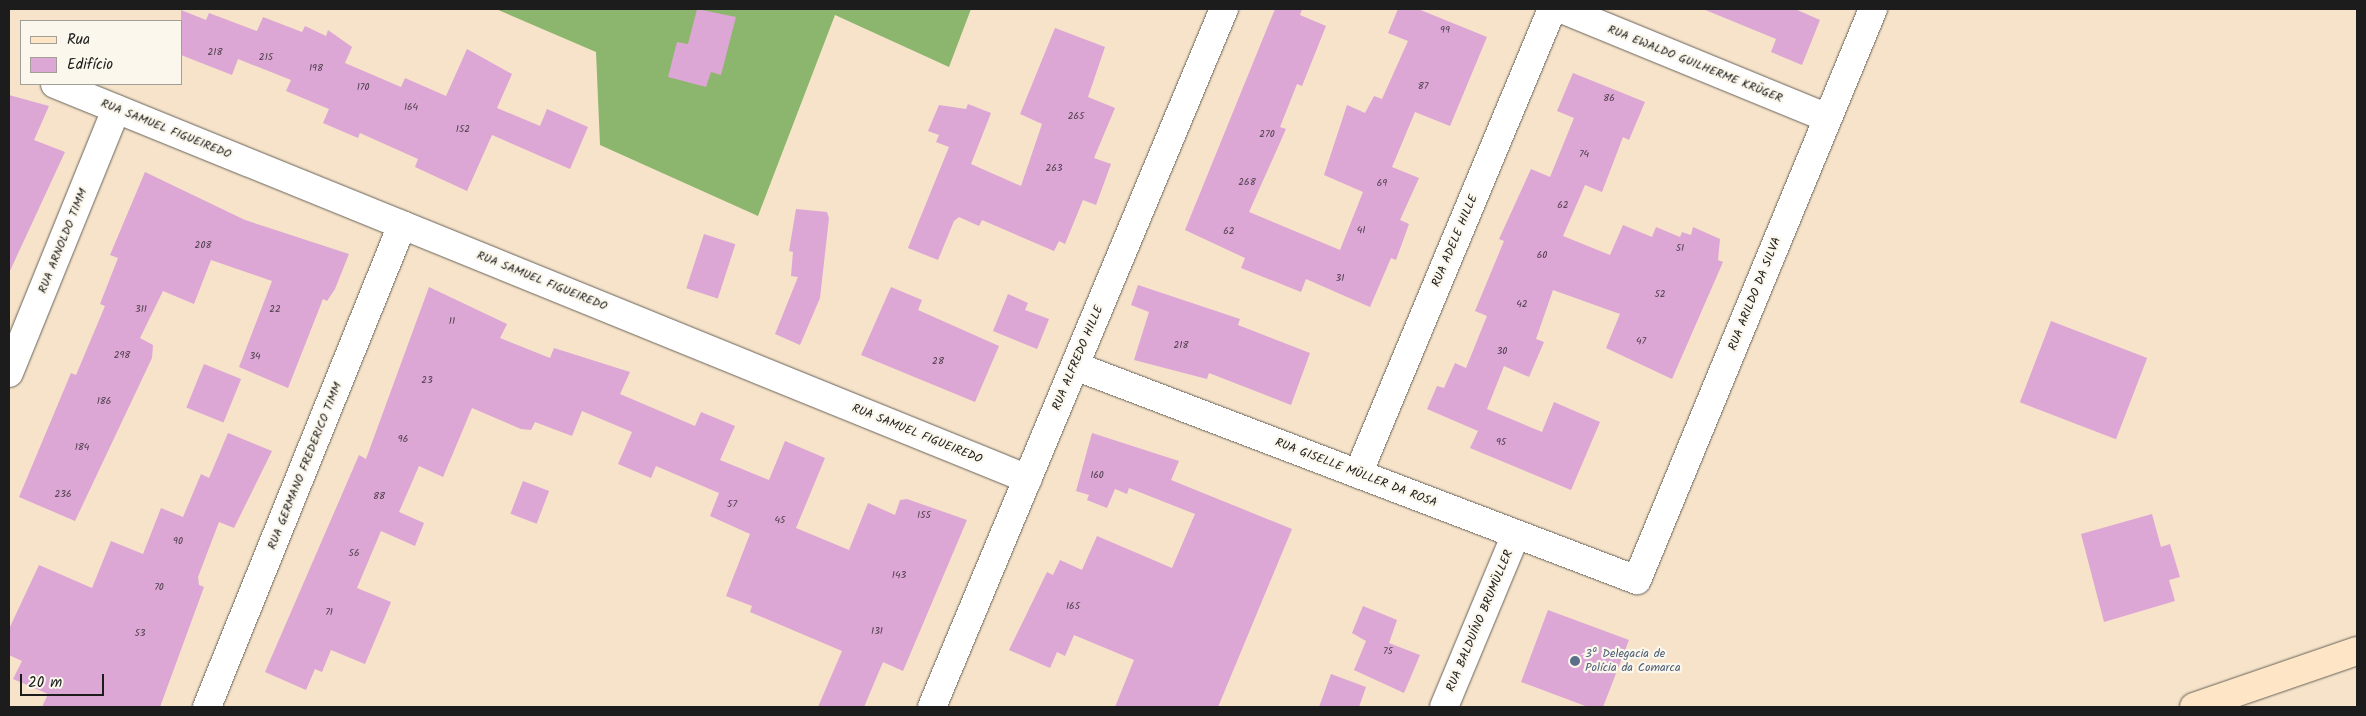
<!DOCTYPE html>
<meta charset="utf-8">
<style>
body{margin:0}
#map{position:relative;width:2366px;height:716px;overflow:hidden;background:#f6e3ca;font-family:Kalam,sans-serif}
div>[style]{position:absolute}
.forest>*{inset:0;background:#8cb66d}
.building>*{inset:0;background:#dca6d5;transform-origin:0 0}
.roads{filter:drop-shadow(0 0 1px #686259) drop-shadow(0 0 1px #686259)}
.street>*{height:28px;margin:-14px;padding:0 14px;transform-origin:14px;border-radius:14px;background:#fff}
.secondary>*{height:28px;margin:-14px;padding:0 14px;transform-origin:14px;border-radius:14px;background:#fde5c5}
.dots>*{width:14px;height:14px;translate:-50% -50%;box-sizing:border-box;border:2px solid #fbf7ec;border-radius:50%}
span{translate:-50% -50%;white-space:nowrap;text-align:center;line-height:1.15;-webkit-text-stroke:4.5px #fbf7ec;paint-order:stroke}
.number-label{font-size:10px;color:#4c3e4a}
.number-label span{-webkit-text-stroke-width:0}
.street-label{font-size:12px;color:#1c1c1c}
.service-label{font-size:12px;color:#4e5e75}
.left{translate:0 -50%;text-align:left}
.frame{position:absolute;inset:0;border:10px solid #1c1c1c;pointer-events:none}
.legend{position:absolute;left:20px;top:20px;width:162px;height:65px;box-sizing:border-box;background:#fbf7ec;border:1px solid #a29f99;margin:0;padding:6px 9px;list-style:none;font-size:15px;color:#1c1c1c}
.legend li{display:flex;align-items:center;gap:10px;height:25px}
.legend b{width:25px;border:1px solid #a29f99}
.scale{position:absolute;left:20px;top:674px;width:84px;height:22px;box-sizing:border-box;border:2px solid #1c1c1c;border-top:0;padding-left:6px;font-size:15px;line-height:18px;white-space:nowrap;color:#1c1c1c;-webkit-text-stroke:4px #fbf7ec;paint-order:stroke}
</style>
<div id="map">
<div class="forest">
<i style="clip-path:polygon(496px 9px,971px 9px,949px 67px,835px 15px,758px 216px,600px 145px,596px 52px)"></i>
</div>
<div class="building">
<i style="clip-path:polygon(697px 9px,736px 17px,721px 75px,711px 72px,706px 87px,668px 77px,677px 42px,688px 44px)"></i>
<i style="clip-path:polygon(1275px 9px,1302px 9px,1300px 15px,1326px 26px,1302px 86px,1297px 84px,1280px 127px,1286px 129px,1249px 212px,1340px 250px,1363px 192px,1324px 175px,1347px 105px,1365px 113px,1374px 96px,1382px 99px,1408px 41px,1388px 33px,1398px 9px,1418px 9px,1487px 37px,1450px 126px,1415px 112px,1392px 167px,1419px 178px,1400px 220px,1409px 224px,1396px 260px,1391px 258px,1370px 307px,1306px 279px,1301px 292px,1241px 268px,1245px 258px,1185px 230px)"></i>
<i style="clip-path:polygon(1703px 9px,1795px 9px,1820px 20px,1802px 65px,1771px 52px,1776px 39px)"></i>
<i style="clip-path:polygon(181px 10px,206px 20px,209px 13px,257px 31px,263px 17px,302px 32px,305px 26px,326px 36px,328px 30px,352px 47px,345px 63px,401px 87px,405px 78px,446px 96px,467px 49px,512px 74px,497px 108px,540px 126px,547px 109px,588px 127px,570px 169px,492px 135px,467px 191px,415px 167px,418px 159px,360px 133px,358px 138px,323px 123px,329px 109px,286px 91px,291px 80px,238px 59px,232px 75px,181px 55px)"></i>
<i style="clip-path:polygon(1055px 28px,1105px 47px,1088px 97px,1115px 108px,1094px 158px,1111px 164px,1096px 205px,1083px 200px,1065px 244px,1059px 241px,1054px 251px,982px 220px,979px 226px,959px 217px,954px 221px,938px 260px,908px 248px,949px 147px,936px 142px,939px 135px,928px 131px,939px 105px,966px 109px,968px 104px,991px 113px,971px 164px,1021px 186px,1042px 124px,1020px 114px)"></i>
<i style="clip-path:polygon(1573px 73px,1645px 102px,1629px 140px,1623px 137px,1602px 192px,1585px 185px,1563px 236px,1610px 255px,1623px 225px,1652px 237px,1656px 227px,1680px 237px,1682px 232px,1691px 235px,1693px 227px,1720px 239px,1718px 260px,1723px 262px,1672px 379px,1606px 348px,1620px 314px,1553px 290px,1536px 339px,1544px 342px,1529px 377px,1504px 366px,1487px 409px,1542px 432px,1554px 402px,1600px 422px,1571px 490px,1470px 448px,1478px 431px,1427px 409px,1437px 386px,1444px 388px,1455px 363px,1466px 368px,1487px 316px,1475px 311px,1504px 241px,1499px 239px,1531px 169px,1550px 177px,1574px 118px,1557px 111px)"></i>
<i style="clip-path:polygon(9px 95px,49px 106px,34px 140px,65px 152px,9px 273px)"></i>
<i style="clip-path:polygon(145px 172px,245px 220px,349px 254px,335px 289px,327px 301px,323px 299px,288px 388px,239px 367px,272px 281px,211px 260px,194px 304px,163px 291px,140px 338px,153px 345px,152px 358px,75px 521px,19px 497px,71px 373px,76px 375px,105px 306px,100px 304px,118px 258px,110px 255px)"></i>
<i style="clip-path:polygon(796px 209px,827px 212px,829px 218px,820px 298px,800px 345px,775px 334px,798px 277px,791px 276px,793px 252px,789px 251px)"></i>
<i style="left:704px;top:234px;width:33px;height:57px;rotate:18deg"></i>
<i style="clip-path:polygon(1138px 285px,1240px 319px,1238px 325px,1310px 353px,1291px 405px,1209px 373px,1207px 379px,1134px 360px,1149px 312px,1131px 305px)"></i>
<i style="clip-path:polygon(429px 287px,507px 324px,500px 338px,550px 358px,554px 348px,630px 372px,620px 394px,695px 426px,701px 412px,735px 426px,720px 460px,769px 480px,785px 441px,825px 458px,796px 528px,849px 550px,868px 503px,895px 515px,900px 500px,907px 499px,967px 520px,903px 671px,883px 662px,864px 707px,818px 707px,842px 651px,750px 612px,752px 606px,726px 596px,750px 534px,710px 516px,719px 493px,656px 466px,651px 478px,618px 464px,632px 432px,582px 411px,572px 436px,535px 422px,531px 430px,521px 429px,472px 408px,443px 477px,419px 466px,399px 512px,424px 523px,415px 546px,381px 531px,357px 588px,391px 602px,365px 664px,331px 650px,322px 672px,315px 669px,306px 690px,265px 672px,359px 455px,366px 459px)"></i>
<i style="clip-path:polygon(891px 287px,922px 300px,918px 310px,999px 346px,975px 402px,861px 355px)"></i>
<i style="clip-path:polygon(1008px 294px,1028px 303px,1025px 310px,1049px 319px,1037px 349px,993px 331px)"></i>
<i style="left:2051px;top:321px;width:103px;height:87px;rotate:21deg"></i>
<i style="left:204px;top:364px;width:40px;height:47px;rotate:22deg"></i>
<i style="clip-path:polygon(228px 433px,272px 451px,234px 528px,219px 522px,198px 577px,199px 585px,204px 587px,160px 707px,42px 707px,48px 694px,13px 679px,22px 661px,9px 655px,9px 629px,39px 565px,92px 588px,111px 541px,143px 554px,161px 508px,183px 517px,201px 474px,209px 478px)"></i>
<i style="clip-path:polygon(1092px 433px,1179px 461px,1171px 480px,1292px 529px,1218px 707px,1115px 707px,1134px 660px,1074px 635px,1065px 656px,1057px 652px,1050px 668px,1009px 650px,1047px 572px,1053px 575px,1060px 560px,1082px 570px,1097px 536px,1172px 568px,1195px 514px,1129px 488px,1127px 494px,1115px 489px,1107px 508px,1087px 500px,1089px 495px,1076px 491px)"></i>
<i style="left:523px;top:481px;width:28px;height:35px;rotate:21deg"></i>
<i style="clip-path:polygon(2152px 514px,2161px 547px,2170px 544px,2180px 577px,2169px 580px,2175px 601px,2104px 622px,2081px 534px)"></i>
<i style="clip-path:polygon(1363px 606px,1397px 620px,1389px 643px,1420px 655px,1404px 693px,1354px 670px,1366px 641px,1352px 633px)"></i>
<i style="clip-path:polygon(1548px 610px,1629px 640px,1603px 707px,1588px 707px,1521px 682px)"></i>
<i style="clip-path:polygon(1331px 674px,1366px 687px,1359px 707px,1319px 707px)"></i>
</div>
<div class="roads">
<div class="street">
<i style="left:1562px;top:9px;width:287px;rotate:22.3deg"></i>
<i style="left:55px;top:84px;width:1050px;rotate:22.1deg"></i>
<i style="left:1075px;top:366px;width:601px;rotate:20.85deg"></i>
<i style="left:1637px;top:580px;width:618px;rotate:-67.54deg"></i>
<i style="left:9px;top:373px;width:285px;rotate:-67.9deg"></i>
<i style="left:1358px;top:474px;width:504px;rotate:-67.35deg"></i>
<i style="left:207px;top:707px;width:520px;rotate:-67.97deg"></i>
<i style="left:932px;top:707px;width:757px;rotate:-67.3deg"></i>
<i style="left:1444px;top:707px;width:187px;rotate:-67.4deg"></i>
</div>
<div class="secondary">
<i style="left:2194px;top:707px;width:172px;rotate:-19deg"></i>
</div>
</div>
<div class="dots">
<i style="left:1575px;top:661px;background:#5c6f8a"></i>
</div>
<div class="number-label">
<span style="left:1445px;top:31px">99</span>
<span style="left:215px;top:53px">218</span>
<span style="left:266px;top:58px">215</span>
<span style="left:316px;top:69px">198</span>
<span style="left:1423px;top:87px">87</span>
<span style="left:363px;top:88px">170</span>
<span style="left:1609px;top:99px">86</span>
<span style="left:411px;top:108px">164</span>
<span style="left:1076px;top:117px">265</span>
<span style="left:463px;top:130px">152</span>
<span style="left:1267px;top:135px">270</span>
<span style="left:1584px;top:155px">74</span>
<span style="left:1054px;top:169px">263</span>
<span style="left:1247px;top:183px">268</span>
<span style="left:1382px;top:184px">69</span>
<span style="left:1563px;top:206px">62</span>
<span style="left:1361px;top:231px">41</span>
<span style="left:1229px;top:232px">62</span>
<span style="left:203px;top:246px">208</span>
<span style="left:1680px;top:249px">51</span>
<span style="left:1542px;top:256px">60</span>
<span style="left:1340px;top:279px">31</span>
<span style="left:1660px;top:295px">52</span>
<span style="left:1522px;top:305px">42</span>
<span style="left:141px;top:310px">311</span>
<span style="left:275px;top:310px">22</span>
<span style="left:452px;top:322px">11</span>
<span style="left:1641px;top:342px">47</span>
<span style="left:1181px;top:346px">218</span>
<span style="left:1502px;top:352px">30</span>
<span style="left:122px;top:356px">298</span>
<span style="left:255px;top:357px">34</span>
<span style="left:938px;top:362px">28</span>
<span style="left:427px;top:381px">23</span>
<span style="left:104px;top:402px">186</span>
<span style="left:403px;top:440px">96</span>
<span style="left:1501px;top:443px">95</span>
<span style="left:82px;top:448px">184</span>
<span style="left:1097px;top:476px">160</span>
<span style="left:63px;top:495px">236</span>
<span style="left:379px;top:497px">88</span>
<span style="left:732px;top:505px">57</span>
<span style="left:924px;top:516px">155</span>
<span style="left:780px;top:521px">45</span>
<span style="left:178px;top:542px">90</span>
<span style="left:354px;top:554px">56</span>
<span style="left:899px;top:576px">143</span>
<span style="left:159px;top:588px">70</span>
<span style="left:1073px;top:607px">165</span>
<span style="left:329px;top:613px">71</span>
<span style="left:877px;top:632px">131</span>
<span style="left:140px;top:634px">53</span>
<span style="left:1388px;top:652px">75</span>
</div>
<div class="street-label">
<span style="left:1695px;top:64px;rotate:22deg">RUA EWALDO GUILHERME KRÜGER</span>
<span style="left:166px;top:129px;rotate:22deg">RUA SAMUEL FIGUEIREDO</span>
<span style="left:63px;top:241px;rotate:-68deg">RUA ARNOLDO TIMM</span>
<span style="left:1455px;top:241px;rotate:-67deg">RUA ADELE HILLE</span>
<span style="left:542px;top:281px;rotate:22deg">RUA SAMUEL FIGUEIREDO</span>
<span style="left:1755px;top:294px;rotate:-68deg">RUA ARILDO DA SILVA</span>
<span style="left:1078px;top:358px;rotate:-67deg">RUA ALFREDO HILLE</span>
<span style="left:917px;top:434px;rotate:22deg">RUA SAMUEL FIGUEIREDO</span>
<span style="left:305px;top:466px;rotate:-68deg">RUA GERMANO FREDERICO TIMM</span>
<span style="left:1356px;top:473px;rotate:21deg">RUA GISELLE MÜLLER DA ROSA</span>
<span style="left:1480px;top:621px;rotate:-67deg">RUA BALDUÍNO BRUMÜLLER</span>
</div>
<div class="service-label">
<span class="left" style="left:1585px;top:661px">3ª Delegacia de<br>Polícia da Comarca</span>
</div>
<div class="frame"></div>
<ul class="legend">
<li><b style="height:6px;background:#fde5c5"></b>Rua</li>
<li><b style="height:14px;background:#dca6d5"></b>Edifício</li>
</ul>
<div class="scale">20 m</div>
</div>
